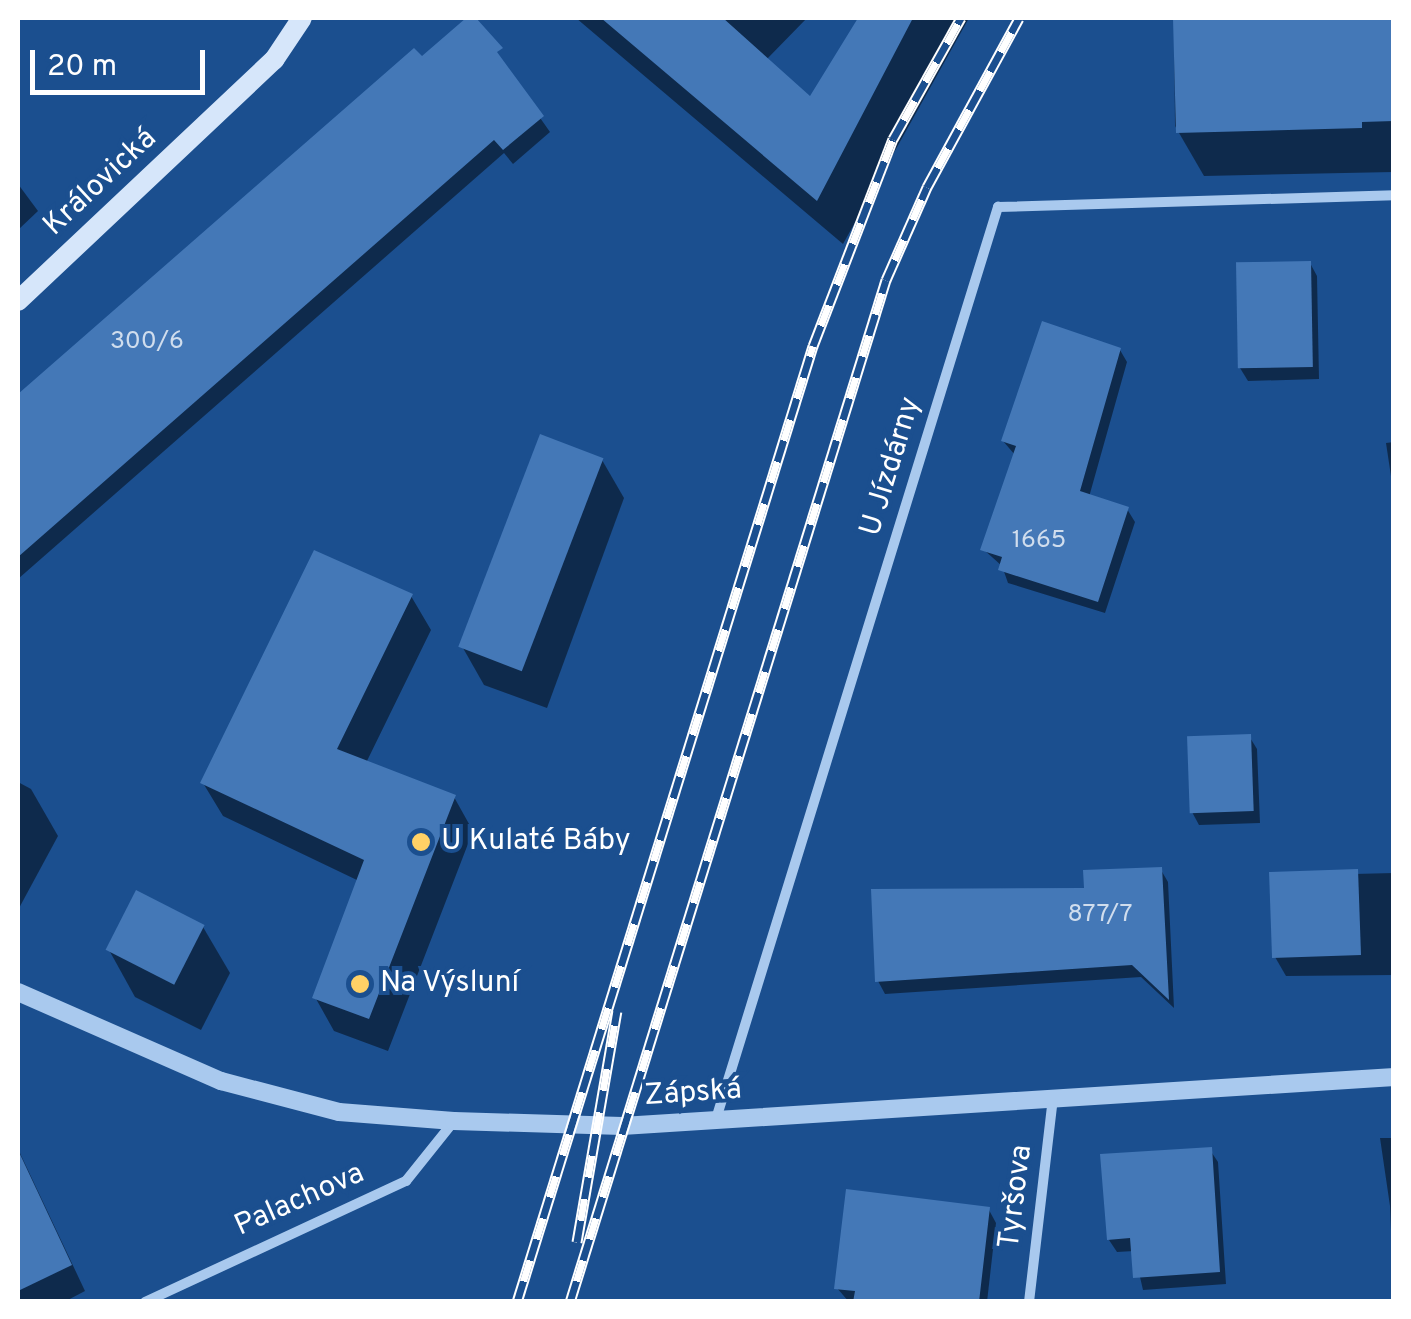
<!DOCTYPE html>
<meta charset="utf-8">
<style>
body{margin:0}
#map{position:relative;width:1411px;height:1319px;overflow:hidden;background:#1b4f8f;font-family:Overpass,sans-serif}
div>[style]{position:absolute}
.shadow>*{inset:0;background:#0007}
.building>*{inset:0;background:#4478b7;transform-origin:0 0}
.minor>*{height:10px;margin:-5px;padding:0 5px;transform-origin:5px;border-radius:5px;background:#a9c9ee}
.tertiary>*{height:18px;margin:-9px;padding:0 9px;transform-origin:9px;border-radius:9px;background:#a9c9ee}
.secondary>*{height:20px;margin:-10px;padding:0 10px;transform-origin:10px;border-radius:10px;background:#d6e6fa}
.rail>*{height:11px;margin-top:-5.5px;transform-origin:0;background:repeating-linear-gradient(90deg,#1b4f8f 0 22px,#fff 0 44px);box-sizing:border-box;border-block:2px solid #fff}
.dots>*{width:28px;height:28px;translate:-50% -50%;box-sizing:border-box;border:5px solid #1b4f8f;border-radius:50%}
span{translate:-50% -50%;white-space:nowrap;text-align:center;line-height:1.15;-webkit-text-stroke:8px #1b4f8f;paint-order:stroke}
.number-label{font-size:25px;color:#d0dded}
.number-label span{-webkit-text-stroke-width:0}
.street-label{font-size:30px;color:#fff}
.poi-label{font-size:30px;color:#fff}
.left{translate:0 -50%;text-align:left}
.frame{position:absolute;inset:0;border:20px solid #fff;pointer-events:none}
.scale{position:absolute;left:30px;top:50px;width:175px;height:45px;box-sizing:border-box;border:5px solid #fff;border-top:0;padding-left:12px;font-size:30px;line-height:35px;white-space:nowrap;color:#fff;-webkit-text-stroke:8px #1b4f8f;paint-order:stroke}
</style>
<div id="map">
<div class="shadow">
<i style="clip-path:polygon(470px 18px,550px 132px,513px 164px,504px 153px,18px 579px,18px 397px,414px 52px,421px 60px)"></i>
<i style="clip-path:polygon(576px 18px,807px 18px,766px 60px,811px 100px,861px 18px,969px 18px,843px 244px)"></i>
<i style="clip-path:polygon(1174px 18px,1394px 18px,1394px 172px,1204px 176px,1175px 126px)"></i>
<i style="clip-path:polygon(18px 184px,38px 211px,18px 230px)"></i>
<i style="clip-path:polygon(1310px 263px,1317px 276px,1319px 379px,1248px 381px,1240px 368px)"></i>
<i style="clip-path:polygon(1120px 350px,1127px 362px,1089px 497px,1127px 509px,1135px 522px,1105px 613px,1008px 583px,1002px 566px,983px 549px,1015px 455px,1003px 441px)"></i>
<i style="clip-path:polygon(1394px 442px,1394px 496px,1386px 443px)"></i>
<i style="clip-path:polygon(602px 460px,624px 498px,547px 708px,484px 685px,463px 648px)"></i>
<i style="clip-path:polygon(411px 596px,431px 630px,366px 763px,454px 797px,473px 831px,388px 1051px,334px 1031px,315px 997px,359px 881px,223px 816px,203px 783px)"></i>
<i style="clip-path:polygon(1249px 736px,1257px 749px,1260px 823px,1199px 825px,1192px 812px)"></i>
<i style="clip-path:polygon(18px 782px,31px 789px,58px 836px,18px 910px)"></i>
<i style="clip-path:polygon(1161px 870px,1168px 882px,1174px 1008px,1141px 977px,885px 994px,878px 981px,1087px 890px)"></i>
<i style="clip-path:polygon(1394px 873px,1394px 975px,1286px 976px,1275px 957px,1272px 876px)"></i>
<i style="clip-path:polygon(203px 927px,230px 973px,201px 1030px,135px 997px,109px 950px)"></i>
<i style="clip-path:polygon(1380px 1138px,1394px 1138px,1394px 1302px,1390px 1206px)"></i>
<i style="clip-path:polygon(18px 1149px,85px 1291px,64px 1302px,18px 1302px)"></i>
<i style="clip-path:polygon(1210px 1150px,1218px 1162px,1226px 1284px,1143px 1290px,1134px 1251px,1117px 1252px,1109px 1240px)"></i>
<i style="clip-path:polygon(989px 1210px,996px 1223px,987px 1302px,849px 1302px,837px 1288px)"></i>
</div>
<div class="building">
<i style="clip-path:polygon(466px 18px,476px 18px,503px 48px,497px 52px,544px 116px,503px 150px,494px 140px,18px 557px,18px 394px,414px 48px,422px 56px)"></i>
<i style="clip-path:polygon(601px 18px,723px 18px,810px 96px,858px 18px,913px 18px,817px 201px)"></i>
<i style="clip-path:polygon(1173px 18px,1394px 18px,1394px 121px,1362px 122px,1362px 128px,1176px 133px)"></i>
<i style="left:1311px;top:261px;width:106px;height:75px;rotate:89deg"></i>
<i style="clip-path:polygon(1042px 321px,1121px 348px,1080px 491px,1129px 507px,1098px 602px,998px 570px,1002px 557px,980px 550px,1016px 446px,1001px 441px)"></i>
<i style="left:540px;top:434px;width:68px;height:228px;rotate:21deg"></i>
<i style="clip-path:polygon(314px 550px,413px 594px,337px 749px,456px 795px,369px 1019px,312px 998px,364px 860px,200px 783px)"></i>
<i style="left:1251px;top:734px;width:77px;height:64px;rotate:88deg"></i>
<i style="clip-path:polygon(1162px 867px,1169px 1000px,1132px 965px,875px 982px,871px 889px,1084px 888px,1083px 870px)"></i>
<i style="left:1358px;top:869px;width:86px;height:89px;rotate:88deg"></i>
<i style="left:136px;top:890px;width:77px;height:67px;rotate:27deg"></i>
<i style="clip-path:polygon(1212px 1147px,1220px 1272px,1133px 1278px,1130px 1238px,1107px 1240px,1100px 1154px)"></i>
<i style="clip-path:polygon(18px 1150px,72px 1265px,18px 1291px)"></i>
<i style="clip-path:polygon(846px 1189px,990px 1207px,979px 1302px,853px 1302px,855px 1291px,834px 1289px)"></i>
</div>
<div class="minor">
<i style="left:716px;top:1119px;width:955px;rotate:-72.82deg"></i>
<i style="left:998px;top:207px;width:396px;rotate:-1.7deg"></i>
<i style="left:145px;top:1302px;width:288px;rotate:-24.9deg"></i>
<i style="left:406px;top:1181px;width:77px;rotate:-51.3deg"></i>
<i style="left:1029px;top:1302px;width:204px;rotate:-83.3deg"></i>
</div>
<div class="tertiary">
<i style="left:18px;top:992px;width:222px;rotate:23.7deg"></i>
<i style="left:221px;top:1081px;width:122px;rotate:14.7deg"></i>
<i style="left:339px;top:1112px;width:115px;rotate:4.5deg"></i>
<i style="left:454px;top:1121px;width:168px;rotate:1.7deg"></i>
<i style="left:622px;top:1126px;width:774px;rotate:-3.63deg"></i>
</div>
<div class="secondary">
<i style="left:18px;top:301px;width:352px;rotate:-43.3deg"></i>
<i style="left:274px;top:60px;width:50px;rotate:-56.3deg"></i>
</div>
<div class="rail">
<i style="left:577px;top:1242px;width:234px;rotate:-80.2deg"></i>
<i style="left:517px;top:1302px;width:1001px;rotate:-72.8deg"></i>
<i style="left:813px;top:346px;width:222px;rotate:-68.9deg"></i>
<i style="left:893px;top:139px;width:139px;rotate:-60.7deg"></i>
<i style="left:570px;top:1302px;width:1070px;rotate:-72.82deg"></i>
<i style="left:886px;top:280px;width:102px;rotate:-66.2deg"></i>
<i style="left:927px;top:187px;width:192px;rotate:-61.4deg"></i>
</div>
<div class="dots">
<i style="left:421px;top:842px;background:#ffd166"></i>
<i style="left:360px;top:984px;background:#ffd166"></i>
</div>
<div class="number-label">
<span style="left:147px;top:342px">300/6</span>
<span style="left:1039px;top:541px">1665</span>
<span style="left:1100px;top:915px">877/7</span>
</div>
<div class="street-label">
<span style="left:101px;top:183px;rotate:-43deg">Královická</span>
<span style="left:892px;top:467px;rotate:-73deg">U Jízdárny</span>
<span style="left:693px;top:1094px;rotate:-4deg">Zápská</span>
<span style="left:1017px;top:1197px;rotate:-83deg">Tyršova</span>
<span style="left:300px;top:1201px;rotate:-24deg">Palachova</span>
</div>
<div class="poi-label">
<span class="left" style="left:441px;top:842px">U Kulaté Báby</span>
<span class="left" style="left:380px;top:984px">Na Výsluní</span>
</div>
<div class="frame"></div>
<div class="scale">20 m</div>
</div>
